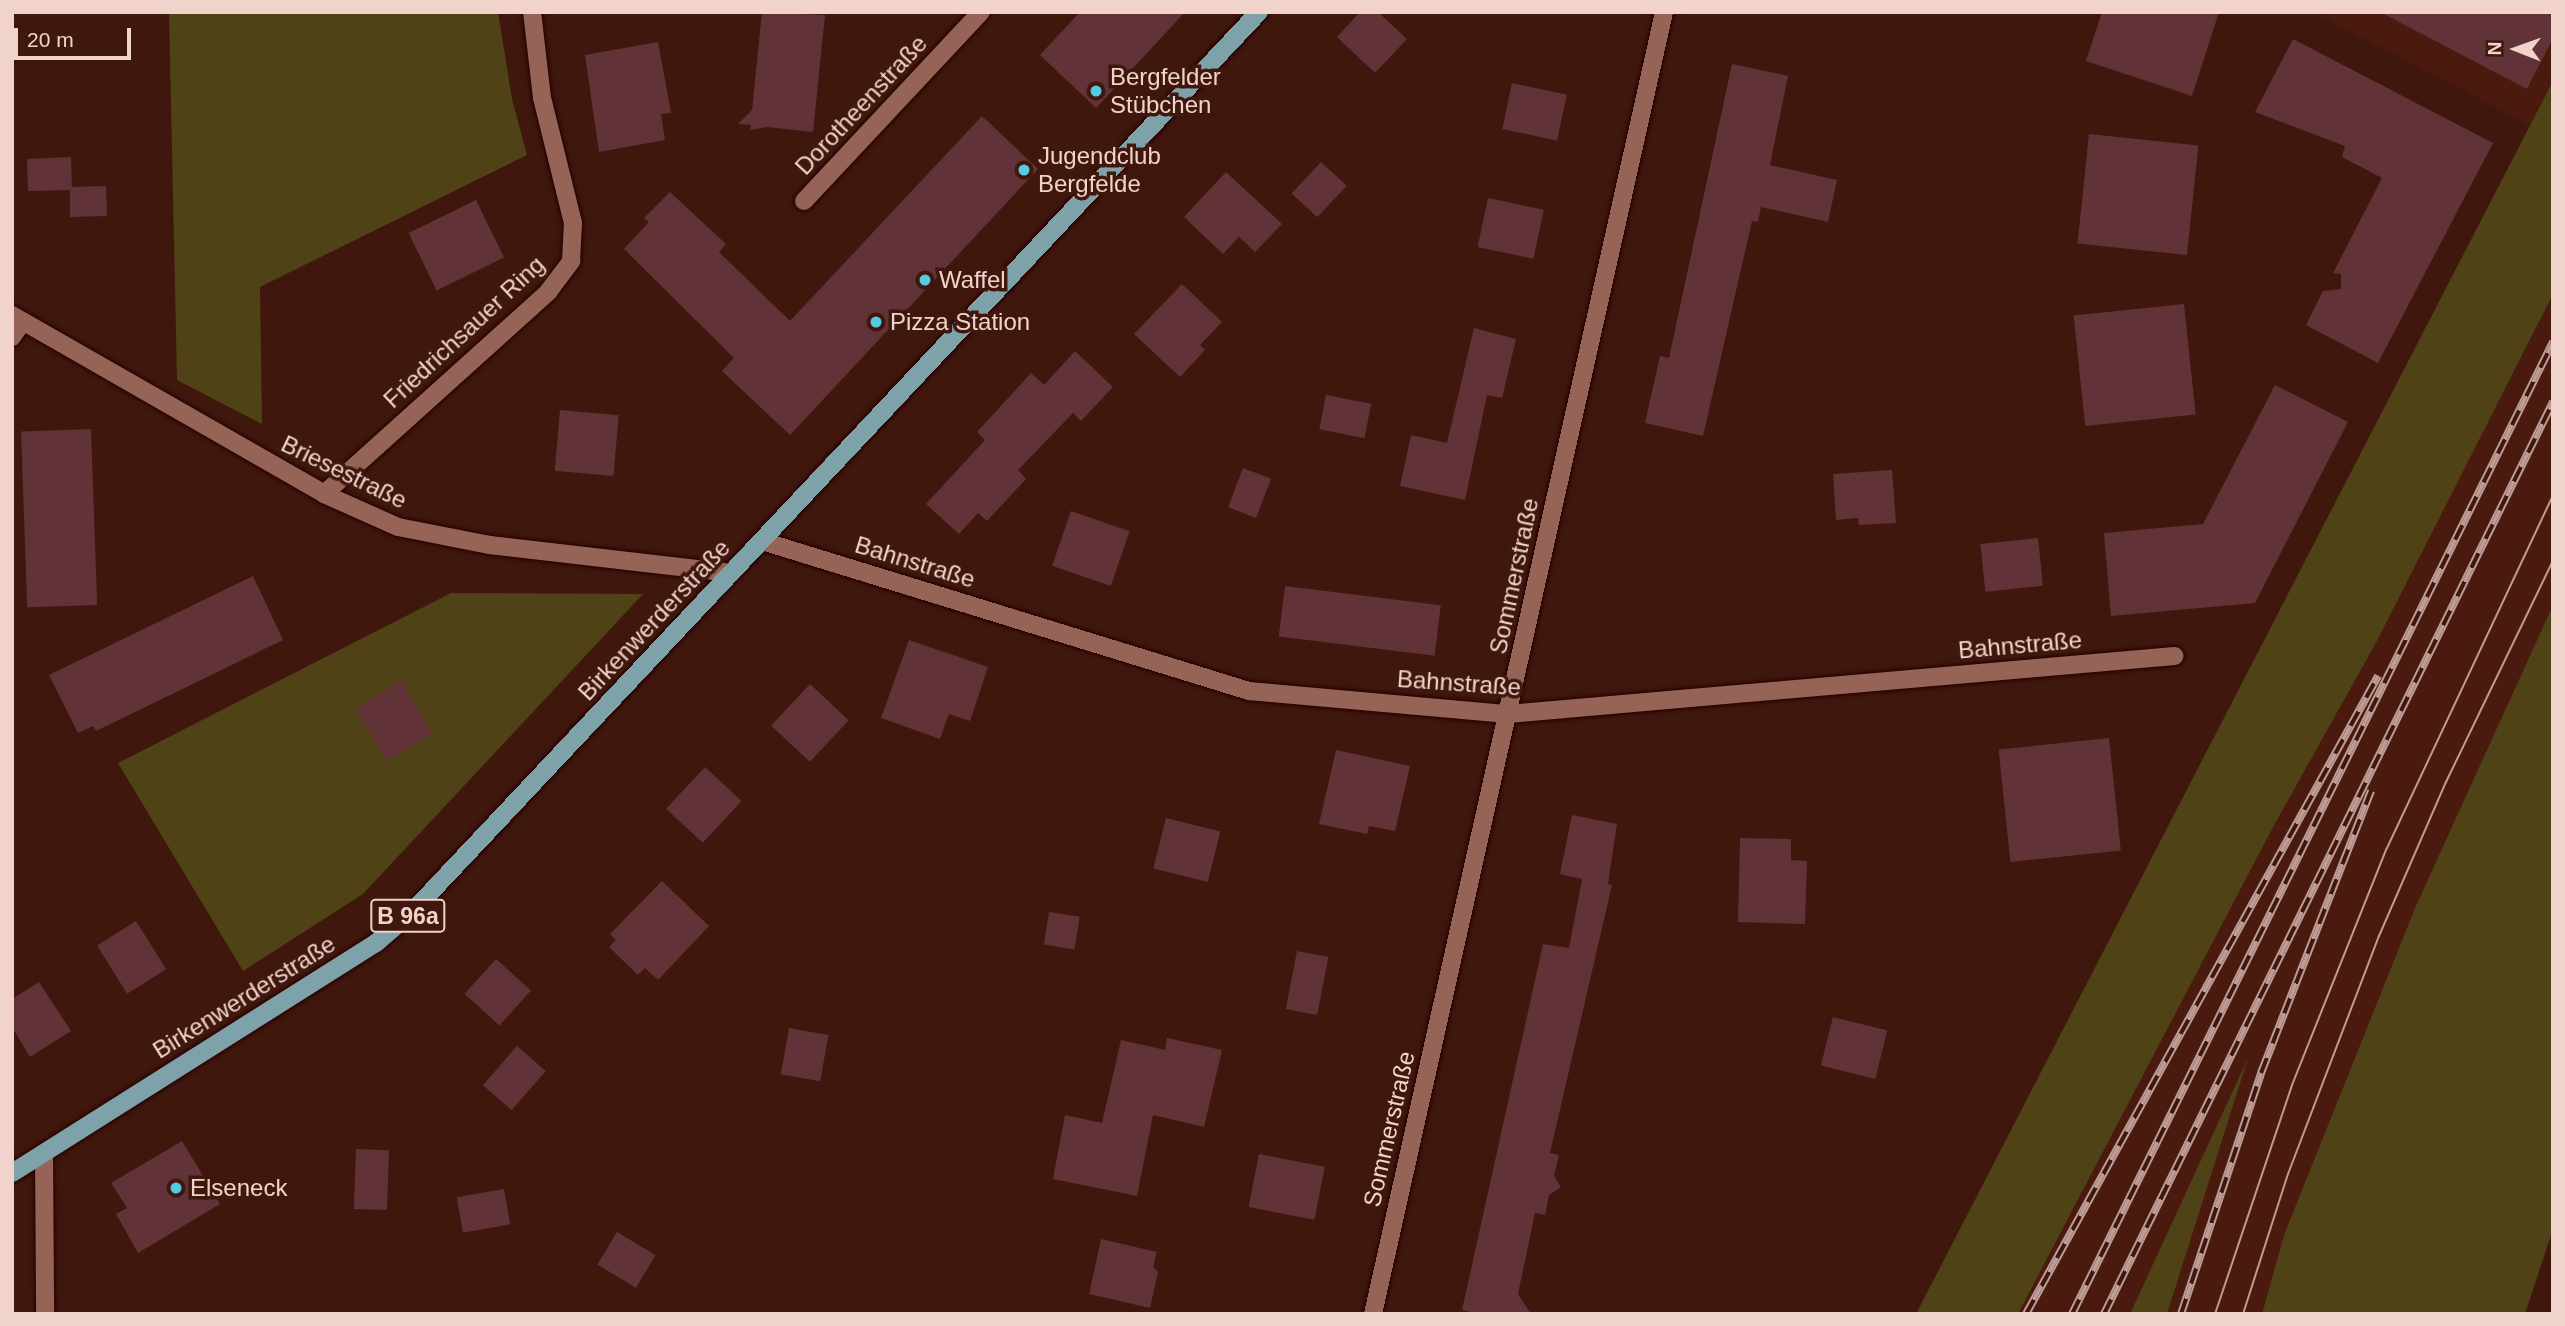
<!DOCTYPE html>
<meta charset="utf-8">
<style>
body{margin:0}
#map{position:relative;width:2565px;height:1326px;overflow:hidden;background:#40170d;font-family:Arial,sans-serif}
div>[style]{position:absolute}
.built>*{inset:0;background:#4b1a0f}
.green>*{inset:0;background:#4e4216}
.building>*{inset:0;background:#613237;transform-origin:0 0}
.roads{filter:drop-shadow(0 0 2px #250100) drop-shadow(0 0 2px #250100)}
.minor>*{height:18px;margin:-9px;padding:0 9px;transform-origin:9px;border-radius:9px;background:#956457}
.major>*{height:18px;margin:-9px;padding:0 9px;transform-origin:9px;border-radius:9px;background:#7ea2aa}
.tram>*{height:2px;margin:-1px;padding:0 1px;transform-origin:1px;border-radius:1px;background:#bc9c94}
.rail>*{height:8px;margin-top:-4px;transform-origin:0;background:repeating-linear-gradient(90deg,#40170d 0 16px,#bc9c94 0 32px);box-sizing:border-box;border-block:2px solid #bc9c94}
.dots>*{width:19px;height:19px;translate:-50% -50%;box-sizing:border-box;border:4px solid #40170d;border-radius:50%}
span{translate:-50% -50%;white-space:nowrap;text-align:center;line-height:1.15;-webkit-text-stroke:7px #40170d;paint-order:stroke}
.shield-label span{padding:2px 5px;background:#40170d;border:2px solid;border-radius:5px;-webkit-text-stroke-width:0}
.shield-label{font-size:23px;color:#f0d4cc;font-weight:700}
.poi-label{font-size:24px;color:#f0d4cc}
.left{translate:0 -50%;text-align:left}
.street-label{font-size:24px;color:#f0d4cc}
.frame{position:absolute;inset:0;border:14px solid #f0d4cc;pointer-events:none}
.north{position:absolute;left:2481px;top:14px;width:70px;height:70px;-webkit-text-stroke:5px #40170d;paint-order:stroke;rotate:271deg;font-size:19px;font-weight:700;line-height:28px;text-align:center;color:#f0d4cc}
.north::after{content:'';display:block;margin:auto;width:24px;height:32px;background:#f0d4cc;clip-path:polygon(50% 0,100% 100%,50% 72%,0 100%)}
.scale{position:absolute;left:14px;top:28px;width:117px;height:32px;box-sizing:border-box;border:4px solid #f0d4cc;border-top:0;padding-left:9px;font-size:21px;line-height:24px;white-space:nowrap;color:#f0d4cc;-webkit-text-stroke:5px #40170d;paint-order:stroke}
</style>
<div id="map">
<div class="built">
<i style="clip-path:polygon(2313px 12px,2553px 12px,2553px 81px,2530px 125px)"></i>
<i style="clip-path:polygon(2553px 294px,2553px 605px,2415px 908px,2284px 1235px,2262px 1314px,2167px 1314px,2245px 1065px,2130px 1314px,2018px 1314px,2272px 829px,2377px 641px)"></i>
</div>
<div class="green">
<i style="clip-path:polygon(169px 12px,498px 12px,512px 99px,527px 155px,260px 287px,262px 424px,177px 380px)"></i>
<i style="clip-path:polygon(2553px 81px,2553px 294px,2377px 641px,2272px 829px,2018px 1314px,1916px 1314px)"></i>
<i style="clip-path:polygon(451px 593px,643px 594px,363px 894px,243px 971px,118px 763px)"></i>
<i style="clip-path:polygon(2553px 605px,2553px 1229px,2525px 1314px,2262px 1314px,2284px 1235px,2415px 908px)"></i>
<i style="clip-path:polygon(2248px 1058px,2167px 1314px,2130px 1314px)"></i>
</div>
<div class="building">
<i style="clip-path:polygon(762px 12px,825px 15px,813px 132px,767px 127px,750px 130px,751px 125px,738px 124px,752px 110px)"></i>
<i style="clip-path:polygon(1080px 12px,1185px 12px,1096px 108px,1040px 55px)"></i>
<i style="clip-path:polygon(1360px 12px,1378px 12px,1407px 39px,1375px 73px,1337px 37px)"></i>
<i style="clip-path:polygon(2102px 12px,2219px 12px,2192px 96px,2086px 61px)"></i>
<i style="clip-path:polygon(2380px 12px,2553px 12px,2553px 38px,2527px 89px)"></i>
<i style="clip-path:polygon(2293px 39px,2493px 143px,2378px 363px,2306px 325px,2323px 291px,2341px 289px,2341px 274px,2333px 273px,2382px 178px,2342px 157px,2345px 146px,2255px 112px)"></i>
<i style="clip-path:polygon(658px 42px,671px 113px,661px 114px,665px 140px,599px 152px,585px 55px)"></i>
<i style="clip-path:polygon(1732px 64px,1788px 76px,1770px 165px,1837px 180px,1828px 222px,1761px 207px,1758px 222px,1752px 221px,1703px 436px,1645px 423px,1660px 356px,1669px 358px)"></i>
<i style="left:1512px;top:83px;width:56px;height:47px;rotate:12deg"></i>
<i style="clip-path:polygon(982px 116px,1038px 169px,790px 435px,722px 371px,734px 358px,624px 249px,649px 222px,644px 218px,670px 192px,726px 244px,719px 252px,790px 321px)"></i>
<i style="left:2089px;top:134px;width:110px;height:110px;rotate:6deg"></i>
<i style="clip-path:polygon(71px 157px,72px 187px,106px 186px,107px 216px,70px 217px,70px 190px,28px 191px,27px 159px)"></i>
<i style="left:1321px;top:162px;width:35px;height:43px;rotate:43deg"></i>
<i style="clip-path:polygon(1226px 172px,1282px 224px,1255px 252px,1239px 237px,1223px 254px,1184px 217px)"></i>
<i style="left:1488px;top:198px;width:57px;height:50px;rotate:12deg"></i>
<i style="left:476px;top:200px;width:64px;height:75px;rotate:64deg"></i>
<i style="clip-path:polygon(1182px 284px,1222px 322px,1200px 345px,1205px 350px,1180px 377px,1134px 334px)"></i>
<i style="left:2184px;top:304px;width:111px;height:111px;rotate:84deg"></i>
<i style="clip-path:polygon(1474px 328px,1516px 339px,1502px 398px,1487px 395px,1465px 500px,1400px 486px,1411px 435px,1447px 443px)"></i>
<i style="clip-path:polygon(1075px 351px,1113px 387px,1081px 421px,1073px 413px,1018px 470px,1026px 479px,987px 521px,978px 513px,959px 534px,926px 504px,985px 440px,977px 432px,1031px 373px,1044px 385px)"></i>
<i style="clip-path:polygon(2275px 385px,2348px 422px,2255px 603px,2111px 616px,2104px 533px,2203px 524px)"></i>
<i style="left:1326px;top:395px;width:46px;height:35px;rotate:11deg"></i>
<i style="left:560px;top:410px;width:59px;height:61px;rotate:5deg"></i>
<i style="left:91px;top:429px;width:176px;height:70px;rotate:88deg"></i>
<i style="left:1243px;top:468px;width:30px;height:42px;rotate:21deg"></i>
<i style="clip-path:polygon(1892px 470px,1896px 523px,1859px 525px,1858px 518px,1836px 520px,1833px 474px)"></i>
<i style="left:1071px;top:511px;width:62px;height:58px;rotate:19deg"></i>
<i style="left:2038px;top:538px;width:48px;height:58px;rotate:84deg"></i>
<i style="clip-path:polygon(253px 576px,283px 640px,96px 731px,93px 726px,78px 733px,49px 675px)"></i>
<i style="left:1285px;top:586px;width:157px;height:51px;rotate:7deg"></i>
<i style="clip-path:polygon(909px 640px,988px 667px,970px 721px,949px 714px,940px 739px,881px 718px)"></i>
<i style="left:401px;top:681px;width:61px;height:53px;rotate:59deg"></i>
<i style="left:810px;top:684px;width:53px;height:57px;rotate:43deg"></i>
<i style="left:2109px;top:738px;width:113px;height:111px;rotate:84deg"></i>
<i style="clip-path:polygon(1336px 750px,1410px 766px,1395px 831px,1369px 826px,1367px 834px,1319px 824px)"></i>
<i style="left:705px;top:767px;width:50px;height:57px;rotate:43deg"></i>
<i style="clip-path:polygon(1572px 815px,1617px 824px,1608px 884px,1612px 885px,1550px 1153px,1559px 1155px,1554px 1176px,1561px 1187px,1549px 1195px,1545px 1215px,1535px 1213px,1518px 1294px,1531px 1314px,1480px 1314px,1462px 1310px,1543px 944px,1569px 948px,1582px 879px,1560px 874px)"></i>
<i style="left:1166px;top:818px;width:56px;height:52px;rotate:14deg"></i>
<i style="clip-path:polygon(1740px 838px,1791px 839px,1791px 860px,1807px 861px,1805px 924px,1738px 922px)"></i>
<i style="clip-path:polygon(662px 881px,709px 926px,658px 980px,645px 968px,638px 975px,609px 947px,616px 940px,610px 934px)"></i>
<i style="left:1049px;top:912px;width:31px;height:33px;rotate:9deg"></i>
<i style="left:136px;top:921px;width:57px;height:46px;rotate:58deg"></i>
<i style="left:1297px;top:951px;width:32px;height:59px;rotate:11deg"></i>
<i style="left:496px;top:959px;width:47px;height:47px;rotate:42deg"></i>
<i style="clip-path:polygon(39px 982px,71px 1031px,30px 1057px,12px 1027px,12px 999px)"></i>
<i style="left:1833px;top:1017px;width:56px;height:50px;rotate:14deg"></i>
<i style="left:789px;top:1028px;width:40px;height:47px;rotate:10deg"></i>
<i style="clip-path:polygon(1167px 1038px,1222px 1050px,1204px 1127px,1153px 1115px,1137px 1196px,1053px 1179px,1065px 1115px,1102px 1123px,1121px 1040px,1165px 1050px)"></i>
<i style="left:517px;top:1046px;width:38px;height:52px;rotate:41deg"></i>
<i style="clip-path:polygon(182px 1141px,220px 1204px,138px 1253px,116px 1214px,127px 1208px,111px 1183px)"></i>
<i style="left:356px;top:1149px;width:33px;height:60px;rotate:2deg"></i>
<i style="left:1259px;top:1154px;width:67px;height:54px;rotate:11deg"></i>
<i style="left:504px;top:1189px;width:36px;height:48px;rotate:80deg"></i>
<i style="left:617px;top:1232px;width:45px;height:38px;rotate:31deg"></i>
<i style="clip-path:polygon(1101px 1239px,1157px 1252px,1153px 1267px,1158px 1272px,1150px 1308px,1089px 1294px)"></i>
</div>
<div class="roads">
<div class="minor">
<i style="left:804px;top:201px;width:259px;rotate:-46.9deg"></i>
<i style="left:12px;top:315px;width:360px;rotate:29.8deg"></i>
<i style="left:324px;top:494px;width:81px;rotate:24deg"></i>
<i style="left:398px;top:527px;width:94px;rotate:11.1deg"></i>
<i style="left:490px;top:545px;width:243px;rotate:6.6deg"></i>
<i style="left:12px;top:337px;width:19px;rotate:-55deg"></i>
<i style="left:324px;top:494px;width:302px;rotate:-42deg"></i>
<i style="left:548px;top:292px;width:39px;rotate:-53deg"></i>
<i style="left:571px;top:261px;width:38px;rotate:-87deg"></i>
<i style="left:573px;top:223px;width:129px;rotate:-103.9deg"></i>
<i style="left:542px;top:98px;width:87px;rotate:-96.6deg"></i>
<i style="left:762px;top:541px;width:510px;rotate:17.12deg"></i>
<i style="left:1249px;top:691px;width:260px;rotate:5.1deg"></i>
<i style="left:1508px;top:714px;width:669px;rotate:-4.98deg"></i>
<i style="left:44px;top:1153px;width:161px;rotate:89.6deg"></i>
<i style="left:1373px;top:1314px;width:1334px;rotate:-77.4deg"></i>
</div>
<div class="major">
<i style="left:12px;top:1173px;width:431px;rotate:-32.3deg"></i>
<i style="left:376px;top:943px;width:48px;rotate:-40.7deg"></i>
<i style="left:412px;top:912px;width:1236px;rotate:-46.74deg"></i>
</div>
</div>
<div class="tram">
<i style="left:2215px;top:1314px;width:242px;rotate:-71.4deg"></i>
<i style="left:2292px;top:1085px;width:255px;rotate:-68.2deg"></i>
<i style="left:2387px;top:848px;width:390px;rotate:-64.8deg"></i>
<i style="left:2243px;top:1314px;width:147px;rotate:-72.2deg"></i>
<i style="left:2288px;top:1174px;width:255px;rotate:-69.1deg"></i>
<i style="left:2379px;top:936px;width:168px;rotate:-66.5deg"></i>
<i style="left:2446px;top:782px;width:246px;rotate:-64.2deg"></i>
</div>
<div class="rail">
<i style="left:2026px;top:1314px;width:729px;rotate:-61.11deg"></i>
<i style="left:2072px;top:1314px;width:1085px;rotate:-63.67deg"></i>
<i style="left:2104px;top:1314px;width:1017px;rotate:-63.79deg"></i>
<i style="left:2181px;top:1314px;width:254px;rotate:-71.6deg"></i>
<i style="left:2261px;top:1073px;width:303px;rotate:-68.7deg"></i>
</div>
<div class="dots">
<i style="left:1096px;top:91px;background:#57c9e2"></i>
<i style="left:1024px;top:170px;background:#57c9e2"></i>
<i style="left:925px;top:280px;background:#57c9e2"></i>
<i style="left:876px;top:322px;background:#57c9e2"></i>
<i style="left:176px;top:1188px;background:#57c9e2"></i>
</div>
<div class="shield-label">
<span style="left:408px;top:916px">B 96a</span>
</div>
<div class="poi-label">
<span class="left" style="left:1110px;top:91px">Bergfelder<br>Stübchen</span>
<span class="left" style="left:1038px;top:170px">Jugendclub<br>Bergfelde</span>
<span class="left" style="left:939px;top:280px">Waffel</span>
<span class="left" style="left:890px;top:322px">Pizza Station</span>
<span class="left" style="left:190px;top:1188px">Elseneck</span>
</div>
<div class="street-label">
<span style="left:861px;top:105px;rotate:-47deg">Dorotheenstraße</span>
<span style="left:464px;top:332px;rotate:-43deg">Friedrichsauer Ring</span>
<span style="left:344px;top:472px;rotate:26deg">Briesestraße</span>
<span style="left:915px;top:562px;rotate:17deg">Bahnstraße</span>
<span style="left:1514px;top:576px;rotate:-78deg">Sommerstraße</span>
<span style="left:654px;top:620px;rotate:-47deg">Birkenwerderstraße</span>
<span style="left:2020px;top:645px;rotate:-5deg">Bahnstraße</span>
<span style="left:1459px;top:683px;rotate:4deg">Bahnstraße</span>
<span style="left:244px;top:997px;rotate:-32deg">Birkenwerderstraße</span>
<span style="left:1389px;top:1129px;rotate:-77deg">Sommerstraße</span>
</div>
<div class="frame"></div>
<div class="north">N</div>
<div class="scale">20 m</div>
</div>
